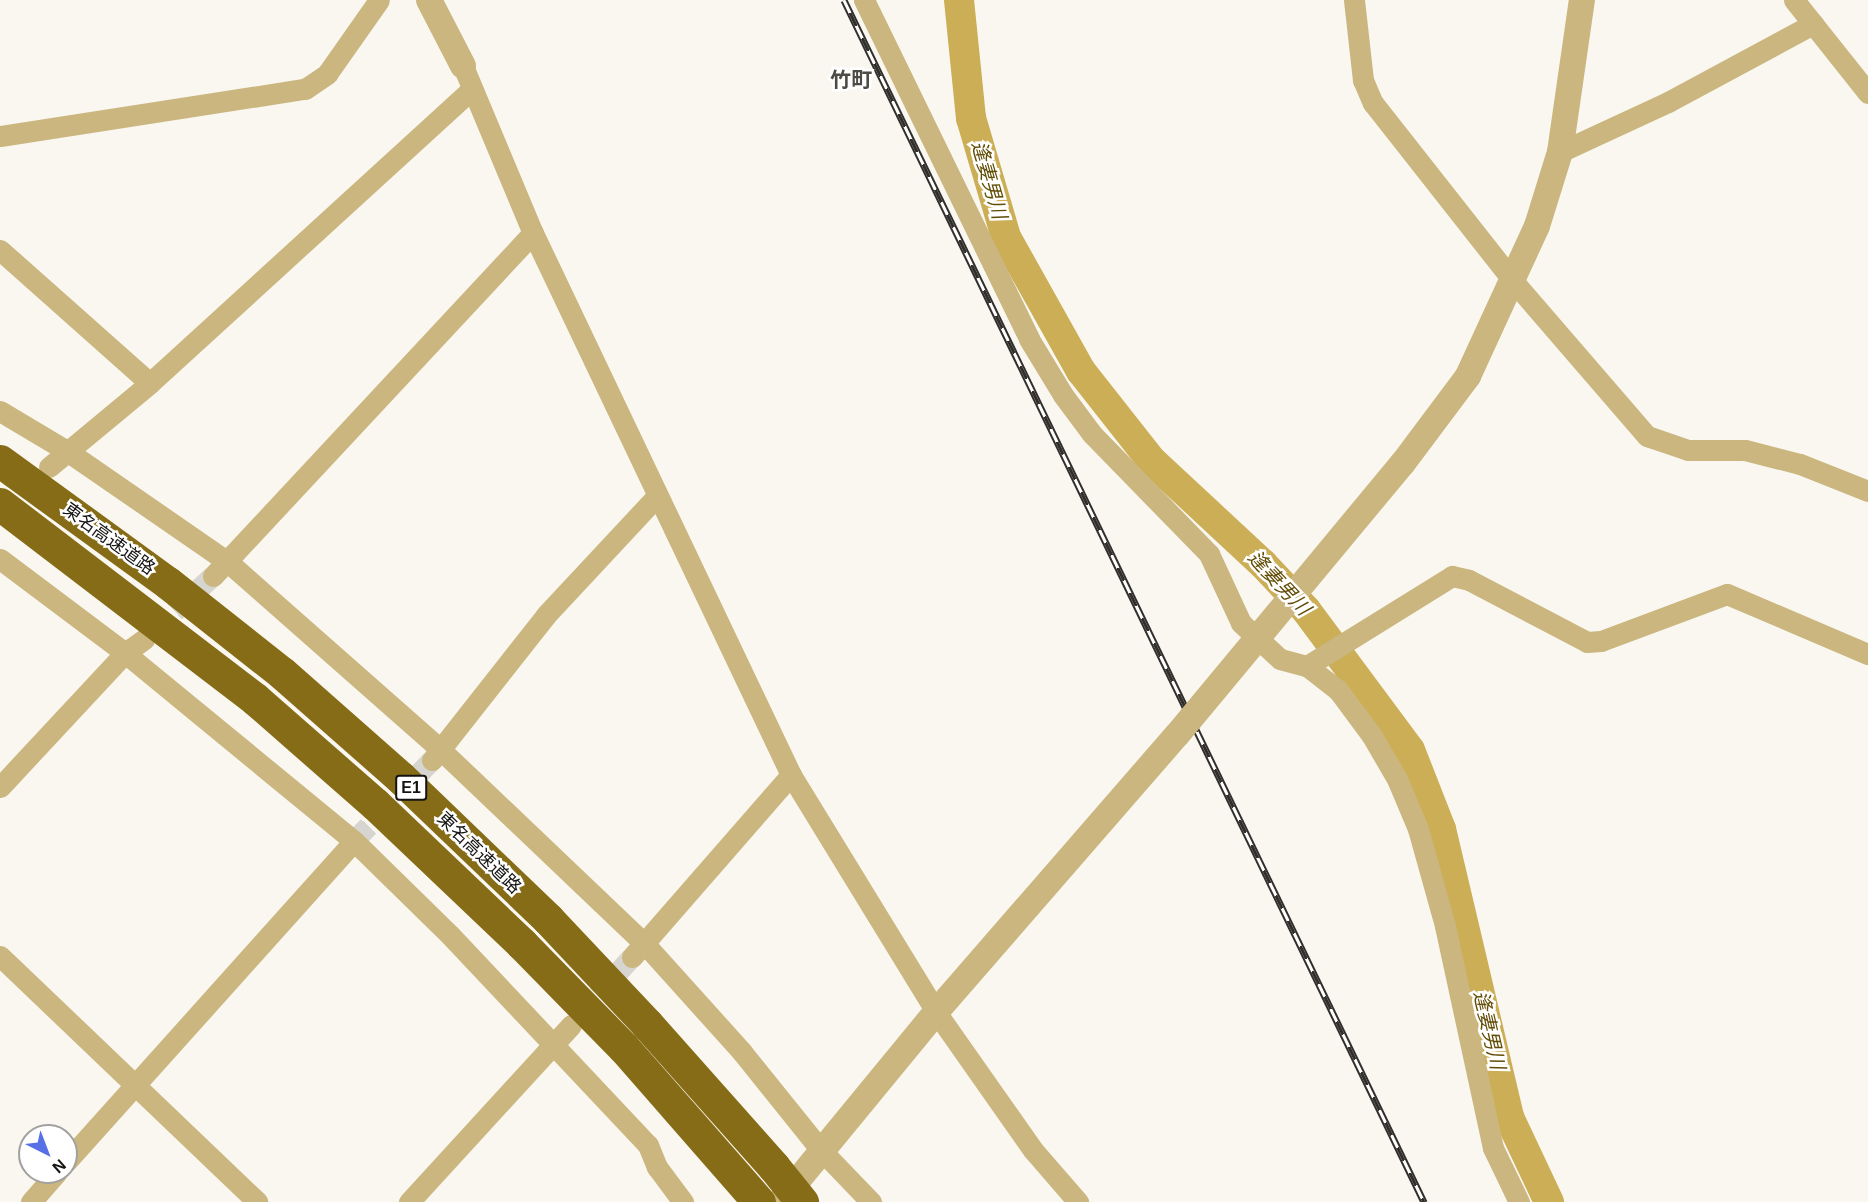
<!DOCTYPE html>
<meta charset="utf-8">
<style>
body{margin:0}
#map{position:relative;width:1868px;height:1202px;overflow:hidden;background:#f9f7f0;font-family:Arial,"Noto Sans JP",sans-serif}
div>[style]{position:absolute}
.river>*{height:30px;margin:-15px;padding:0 15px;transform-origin:15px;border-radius:15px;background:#cbae56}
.minor-tunnel>*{height:21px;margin-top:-10.5px;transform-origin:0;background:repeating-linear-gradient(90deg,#d7d5cf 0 21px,transparent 0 31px)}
.minor>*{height:21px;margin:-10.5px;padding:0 10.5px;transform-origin:10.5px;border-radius:10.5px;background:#cab67e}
.tertiary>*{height:26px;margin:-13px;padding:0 13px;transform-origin:13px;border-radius:13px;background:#cab67e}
.motorway>*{height:33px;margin:-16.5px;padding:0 16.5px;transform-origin:16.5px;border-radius:16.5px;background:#866c16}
.rail>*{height:7px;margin-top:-3.5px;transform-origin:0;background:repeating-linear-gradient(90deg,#fff 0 14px,#302f2c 0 28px);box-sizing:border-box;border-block:2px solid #302f2c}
.tertiary-bridge>*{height:26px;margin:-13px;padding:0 13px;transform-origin:13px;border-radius:13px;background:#cab67e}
.motorway-bridge>*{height:33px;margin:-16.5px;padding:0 16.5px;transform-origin:16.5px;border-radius:16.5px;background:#866c16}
span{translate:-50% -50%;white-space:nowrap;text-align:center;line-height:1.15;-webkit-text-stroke:5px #fff;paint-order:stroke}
.shield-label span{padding:2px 4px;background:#fff;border:2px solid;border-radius:4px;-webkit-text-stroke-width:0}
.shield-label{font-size:16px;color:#141311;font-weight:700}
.street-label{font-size:18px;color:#141311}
.water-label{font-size:20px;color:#634e07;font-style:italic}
.quarter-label{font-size:21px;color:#4d4b45;font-weight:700}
.north{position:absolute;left:18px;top:1124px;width:60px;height:60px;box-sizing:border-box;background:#fff;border:2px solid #a1a1a0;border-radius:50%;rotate:138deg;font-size:16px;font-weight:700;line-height:24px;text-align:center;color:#141311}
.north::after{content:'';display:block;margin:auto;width:21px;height:27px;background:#5770e6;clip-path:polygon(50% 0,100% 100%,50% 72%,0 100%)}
</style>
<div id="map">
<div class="river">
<i style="left:959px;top:0;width:119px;rotate:84.2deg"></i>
<i style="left:971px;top:118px;width:124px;rotate:73.6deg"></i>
<i style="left:1006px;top:237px;width:154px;rotate:60.8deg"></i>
<i style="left:1081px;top:371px;width:113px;rotate:51.8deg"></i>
<i style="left:1151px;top:460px;width:153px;rotate:42.9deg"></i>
<i style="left:1263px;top:564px;width:63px;rotate:46.9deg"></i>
<i style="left:1306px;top:610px;width:174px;rotate:53.4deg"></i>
<i style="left:1410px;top:750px;width:85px;rotate:68.6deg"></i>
<i style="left:1441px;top:829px;width:296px;rotate:76.7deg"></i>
<i style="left:1509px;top:1117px;width:94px;rotate:64.8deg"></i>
</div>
<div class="minor-tunnel">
<i style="left:152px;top:632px;width:83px;rotate:-42.6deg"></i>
<i style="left:354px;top:841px;width:112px;rotate:-46.1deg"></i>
<i style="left:577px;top:1018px;width:82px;rotate:-48deg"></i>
</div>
<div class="minor">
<i style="left:864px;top:0;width:377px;rotate:64deg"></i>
<i style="left:1029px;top:339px;width:66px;rotate:58.7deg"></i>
<i style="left:1063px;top:395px;width:49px;rotate:53.4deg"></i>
<i style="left:1092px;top:434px;width:168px;rotate:45.7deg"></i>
<i style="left:1209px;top:554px;width:76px;rotate:65.1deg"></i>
<i style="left:1241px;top:623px;width:53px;rotate:42.7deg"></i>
<i style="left:1280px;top:659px;width:28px;rotate:15deg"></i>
<i style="left:1307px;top:666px;width:171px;rotate:-31.8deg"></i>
<i style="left:1452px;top:576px;width:17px;rotate:13deg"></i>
<i style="left:1469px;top:580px;width:133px;rotate:27.7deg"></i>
<i style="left:1587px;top:642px;width:14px;rotate:-4deg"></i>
<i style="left:1601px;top:641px;width:134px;rotate:-20.5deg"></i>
<i style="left:1727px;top:594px;width:153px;rotate:23.1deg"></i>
<i style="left:1354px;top:0;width:81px;rotate:83.6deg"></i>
<i style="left:1363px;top:80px;width:25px;rotate:67deg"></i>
<i style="left:1373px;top:103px;width:226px;rotate:51.8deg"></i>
<i style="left:1513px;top:281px;width:205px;rotate:49.2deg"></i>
<i style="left:1647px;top:436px;width:43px;rotate:18.9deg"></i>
<i style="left:1688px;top:450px;width:57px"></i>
<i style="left:1745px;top:450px;width:57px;rotate:14.3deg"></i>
<i style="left:1800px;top:464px;width:73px;rotate:21.7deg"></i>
<i style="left:1794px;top:0;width:119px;rotate:51.5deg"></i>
<i style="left:463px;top:66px;width:181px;rotate:67.3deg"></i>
<i style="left:533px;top:233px;width:600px;rotate:64.54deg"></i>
<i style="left:791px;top:775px;width:278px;rotate:58.5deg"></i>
<i style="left:936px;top:1012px;width:169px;rotate:54.9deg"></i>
<i style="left:1033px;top:1150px;width:69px;rotate:49.1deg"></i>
<i style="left:0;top:136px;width:309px;rotate:-8.8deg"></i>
<i style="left:305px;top:89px;width:27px;rotate:-34deg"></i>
<i style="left:327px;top:74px;width:90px;rotate:-54.9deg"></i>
<i style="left:1560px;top:152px;width:119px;rotate:-24.8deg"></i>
<i style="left:1668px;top:102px;width:165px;rotate:-28.3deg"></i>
<i style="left:0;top:250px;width:200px;rotate:41.6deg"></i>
<i style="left:0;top:411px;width:78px;rotate:30.8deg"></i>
<i style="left:67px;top:451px;width:196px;rotate:34.6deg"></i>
<i style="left:228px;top:562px;width:284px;rotate:41.4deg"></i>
<i style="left:441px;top:750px;width:280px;rotate:43.6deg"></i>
<i style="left:644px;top:943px;width:147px;rotate:48deg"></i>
<i style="left:742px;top:1052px;width:124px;rotate:51.2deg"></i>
<i style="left:820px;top:1149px;width:74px;rotate:46.1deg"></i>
<i style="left:49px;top:467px;width:131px;rotate:-39.7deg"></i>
<i style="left:150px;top:383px;width:436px;rotate:-42.4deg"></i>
<i style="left:0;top:559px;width:156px;rotate:36.9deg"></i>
<i style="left:125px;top:653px;width:296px;rotate:39.4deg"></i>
<i style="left:354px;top:841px;width:134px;rotate:44.4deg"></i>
<i style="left:450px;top:935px;width:289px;rotate:46.7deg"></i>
<i style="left:648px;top:1145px;width:24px;rotate:68deg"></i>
<i style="left:657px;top:1167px;width:44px;rotate:53.4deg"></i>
<i style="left:213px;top:576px;width:469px;rotate:-47deg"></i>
<i style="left:1307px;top:666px;width:39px;rotate:38deg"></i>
<i style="left:1338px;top:690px;width:57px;rotate:53.5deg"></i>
<i style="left:1372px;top:736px;width:50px;rotate:59.8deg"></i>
<i style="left:1397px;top:779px;width:54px;rotate:67.2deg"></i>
<i style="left:1418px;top:829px;width:101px;rotate:74.4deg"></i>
<i style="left:1445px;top:926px;width:227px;rotate:77.8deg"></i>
<i style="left:1493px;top:1148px;width:60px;rotate:64.3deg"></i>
<i style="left:432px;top:760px;width:184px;rotate:-51.8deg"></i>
<i style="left:546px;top:615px;width:163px;rotate:-47deg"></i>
<i style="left:0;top:787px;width:183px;rotate:-47deg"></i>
<i style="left:125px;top:653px;width:24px;rotate:-36deg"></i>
<i style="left:0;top:956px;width:356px;rotate:43.7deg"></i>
<i style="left:632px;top:957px;width:242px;rotate:-48.9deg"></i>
<i style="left:66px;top:1162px;width:431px;rotate:-48.1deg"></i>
<i style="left:31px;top:1202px;width:40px;rotate:-49deg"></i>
<i style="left:409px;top:1202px;width:240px;rotate:-47.5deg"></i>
</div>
<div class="tertiary">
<i style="left:429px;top:0;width:74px;rotate:62.7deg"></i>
<i style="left:1403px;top:463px;width:109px;rotate:-53.2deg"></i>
<i style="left:1468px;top:376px;width:165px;rotate:-65.3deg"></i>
<i style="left:1537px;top:226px;width:77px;rotate:-72.7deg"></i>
<i style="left:1560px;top:152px;width:154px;rotate:-81.8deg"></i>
<i style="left:780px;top:1202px;width:246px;rotate:-50.6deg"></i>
<i style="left:936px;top:1012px;width:367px;rotate:-49deg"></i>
</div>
<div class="motorway">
<i style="left:0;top:461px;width:208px;rotate:36deg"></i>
<i style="left:168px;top:583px;width:145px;rotate:38.3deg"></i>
<i style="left:282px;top:673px;width:157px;rotate:41.4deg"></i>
<i style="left:400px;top:777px;width:205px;rotate:43.8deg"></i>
<i style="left:548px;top:919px;width:144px;rotate:46.7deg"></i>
<i style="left:647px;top:1024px;width:191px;rotate:48.4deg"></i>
<i style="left:0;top:504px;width:321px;rotate:37.4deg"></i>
<i style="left:255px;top:699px;width:159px;rotate:41.2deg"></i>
<i style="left:375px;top:804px;width:203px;rotate:43.6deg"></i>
<i style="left:522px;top:944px;width:146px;rotate:45.6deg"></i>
<i style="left:624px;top:1048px;width:205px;rotate:48.8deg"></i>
</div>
<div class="rail">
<i style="left:844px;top:0;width:1335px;rotate:64.24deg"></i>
</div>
<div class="tertiary-bridge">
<i style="left:1177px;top:735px;width:354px;rotate:-50.3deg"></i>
</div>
<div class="motorway-bridge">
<i style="left:774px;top:1167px;width:45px;rotate:51.3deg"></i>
</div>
<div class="shield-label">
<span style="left:411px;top:788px">E1</span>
</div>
<div class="street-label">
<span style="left:109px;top:539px;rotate:36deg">東名高速道路</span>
<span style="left:479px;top:853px;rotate:44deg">東名高速道路</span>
</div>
<div class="water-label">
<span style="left:989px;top:180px;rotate:74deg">逢妻男川</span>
<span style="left:1279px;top:583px;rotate:47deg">逢妻男川</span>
<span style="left:1489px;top:1030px;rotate:77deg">逢妻男川</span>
</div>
<div class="quarter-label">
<span style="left:851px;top:80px">竹町</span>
</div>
<div class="north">N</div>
</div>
